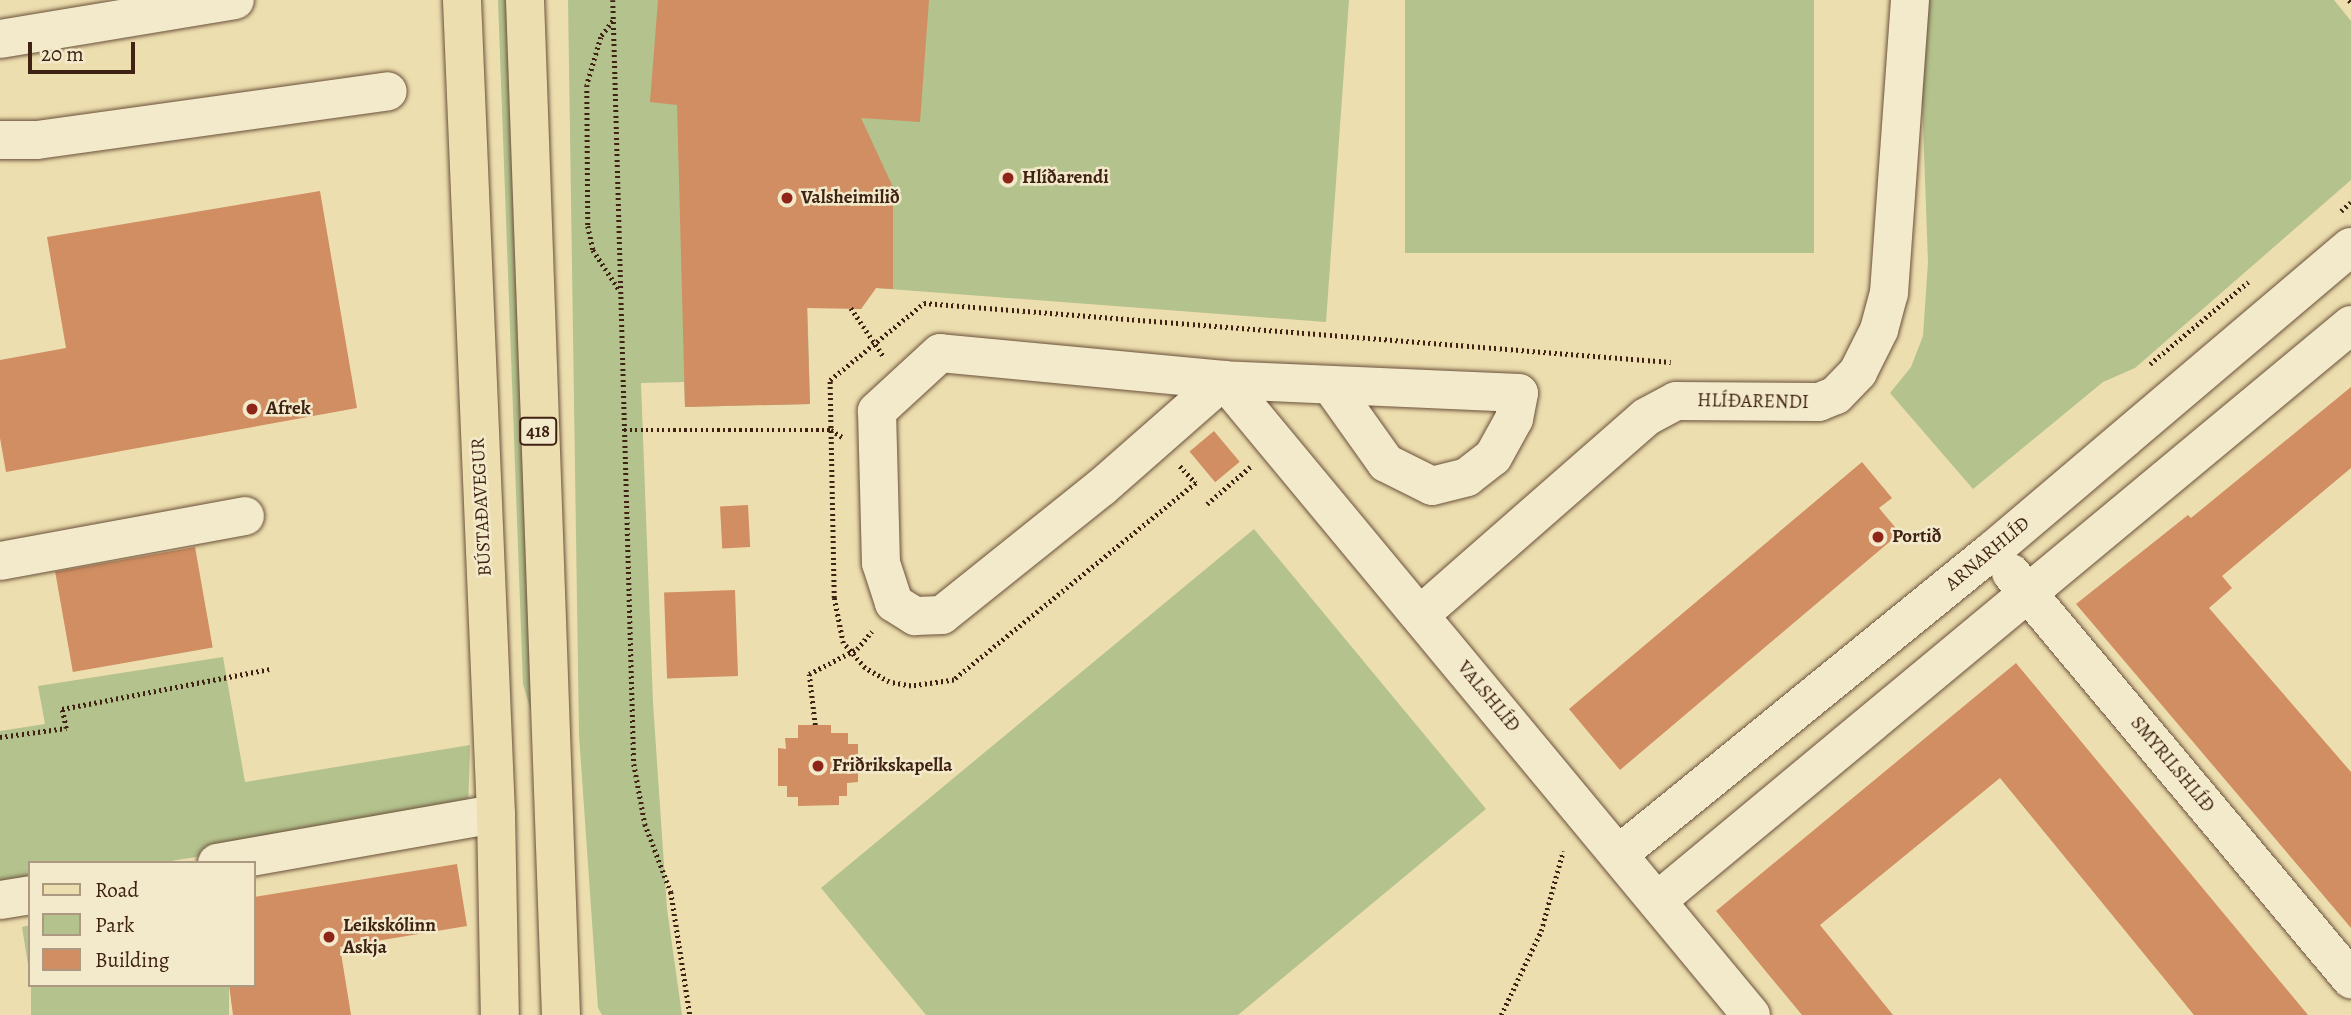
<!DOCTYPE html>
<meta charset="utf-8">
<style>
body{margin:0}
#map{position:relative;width:2351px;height:1015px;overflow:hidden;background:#eddeaf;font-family:Alegreya,serif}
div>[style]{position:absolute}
.green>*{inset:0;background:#b4c28d;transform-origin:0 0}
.building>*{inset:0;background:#d08e62;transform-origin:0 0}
.path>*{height:4.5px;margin-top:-2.25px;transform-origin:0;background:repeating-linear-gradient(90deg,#3f2213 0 2px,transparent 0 5.5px)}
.roads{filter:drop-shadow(0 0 2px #6a513a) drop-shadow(0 0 2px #6a513a)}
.minor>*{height:38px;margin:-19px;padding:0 19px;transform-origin:19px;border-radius:19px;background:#f3eacb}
.major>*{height:38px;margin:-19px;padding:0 19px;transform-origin:19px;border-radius:19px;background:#eddeaf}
.dots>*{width:19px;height:19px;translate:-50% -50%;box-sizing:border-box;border:4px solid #f3eacb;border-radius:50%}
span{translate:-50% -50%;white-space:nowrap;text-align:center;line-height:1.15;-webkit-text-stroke:5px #f3eacb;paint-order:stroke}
.shield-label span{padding:2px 5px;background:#f3eacb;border:2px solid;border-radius:5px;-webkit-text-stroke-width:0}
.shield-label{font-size:18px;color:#3f2213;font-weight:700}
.poi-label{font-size:19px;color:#3f2213;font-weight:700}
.left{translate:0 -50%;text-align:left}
.street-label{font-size:19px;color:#3f2213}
.legend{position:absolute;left:28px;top:861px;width:228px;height:126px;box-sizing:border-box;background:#f3eacb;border:2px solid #ab9a81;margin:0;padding:9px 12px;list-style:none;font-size:21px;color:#3f2213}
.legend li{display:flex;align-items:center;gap:14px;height:35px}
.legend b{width:35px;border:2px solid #ab9a81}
.scale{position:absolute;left:28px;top:42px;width:107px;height:32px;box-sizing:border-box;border:4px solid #3f2213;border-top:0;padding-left:9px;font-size:21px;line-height:24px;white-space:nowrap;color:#3f2213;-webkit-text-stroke:5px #f3eacb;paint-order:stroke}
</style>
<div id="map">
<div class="green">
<i style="clip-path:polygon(498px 0,515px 0,532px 714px,523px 684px)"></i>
<i style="clip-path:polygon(568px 0,1349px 0,1326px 322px,876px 288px,861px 309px,851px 308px,806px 252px,810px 404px,685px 407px,684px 382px,641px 383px,653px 703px,667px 909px,682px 1015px,602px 1015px,598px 1008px,579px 735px)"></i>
<i style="left:1405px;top:0;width:409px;height:253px"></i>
<i style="clip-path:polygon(1929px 0,2334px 0,2351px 21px,2351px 180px,2135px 368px,2103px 382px,1973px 489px,1890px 393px,1911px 367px,1923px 336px,1928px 262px,1922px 97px)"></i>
<i style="clip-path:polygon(1254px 529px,1486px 809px,1238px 1015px,926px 1015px,821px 888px)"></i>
<i style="clip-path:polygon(223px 657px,245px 782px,470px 745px,468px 813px,159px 863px,30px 863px,30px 882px,0 886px,0 731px,45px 724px,38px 686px)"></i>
<i style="clip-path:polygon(30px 925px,30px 977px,22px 927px)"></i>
<i style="left:31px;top:985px;width:198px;height:30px"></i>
</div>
<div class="building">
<i style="clip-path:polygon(658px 0,929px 0,920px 122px,861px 118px,893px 187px,893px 289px,876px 288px,861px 309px,807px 308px,810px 404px,685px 407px,677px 105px,650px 102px)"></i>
<i style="clip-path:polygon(320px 191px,357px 408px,6px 472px,0 438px,0 360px,66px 348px,47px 237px)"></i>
<i style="clip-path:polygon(2351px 387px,2351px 468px,2222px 576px,2232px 588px,2209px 608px,2351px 772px,2351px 928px,2076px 604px,2188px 515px,2191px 518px)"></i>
<i style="left:1214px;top:431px;width:40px;height:32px;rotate:50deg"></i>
<i style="clip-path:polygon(1862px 462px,1892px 498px,1879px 508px,1900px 533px,1620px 770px,1569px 709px)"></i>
<i style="left:748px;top:505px;width:42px;height:28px;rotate:87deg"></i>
<i style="left:195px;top:547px;width:102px;height:142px;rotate:80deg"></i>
<i style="left:735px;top:590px;width:86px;height:71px;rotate:88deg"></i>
<i style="clip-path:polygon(2016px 663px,2308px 1015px,2194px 1015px,2000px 778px,1820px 925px,1893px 1015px,1802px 1015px,1716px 911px)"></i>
<i style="clip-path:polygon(798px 725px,831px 725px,831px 733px,848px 733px,848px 744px,858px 744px,858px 782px,847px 783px,847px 796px,839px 796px,839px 805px,798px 806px,798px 797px,787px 797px,787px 786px,778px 786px,778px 748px,786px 749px,785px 738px,798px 738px)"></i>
<i style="clip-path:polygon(457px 864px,467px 926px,340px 947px,351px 1015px,233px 1015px,229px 985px,254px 985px,254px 897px)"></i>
</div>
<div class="path">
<i style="left:613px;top:0;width:764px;rotate:88.43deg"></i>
<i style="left:634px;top:764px;width:61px;rotate:79.6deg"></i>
<i style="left:645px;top:824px;width:73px;rotate:69.1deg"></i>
<i style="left:671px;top:892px;width:124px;rotate:81.2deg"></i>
<i style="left:2349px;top:0;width:3px;rotate:45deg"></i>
<i style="left:613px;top:21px;width:20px;rotate:127deg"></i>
<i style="left:601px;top:37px;width:50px;rotate:106.3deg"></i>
<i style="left:587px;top:85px;width:141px;rotate:89.6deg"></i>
<i style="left:588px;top:226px;width:25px;rotate:78deg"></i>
<i style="left:593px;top:250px;width:49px;rotate:56.6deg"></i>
<i style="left:2341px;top:211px;width:13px;rotate:-42deg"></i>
<i style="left:851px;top:308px;width:59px;rotate:56deg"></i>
<i style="left:2150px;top:364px;width:128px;rotate:-39.9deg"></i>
<i style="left:624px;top:430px;width:207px"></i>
<i style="left:831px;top:430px;width:13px;rotate:32deg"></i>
<i style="left:1180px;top:466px;width:23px;rotate:47deg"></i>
<i style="left:1196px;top:483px;width:312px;rotate:140.9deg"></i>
<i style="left:954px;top:680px;width:43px;rotate:172.1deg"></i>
<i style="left:911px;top:686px;width:22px;rotate:-170deg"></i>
<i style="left:889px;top:682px;width:28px;rotate:-150deg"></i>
<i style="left:865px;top:668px;width:33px;rotate:-131deg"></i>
<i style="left:843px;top:643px;width:46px;rotate:-101.3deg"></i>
<i style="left:834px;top:598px;width:218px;rotate:-91.1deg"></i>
<i style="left:830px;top:380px;width:122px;rotate:-39.3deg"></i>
<i style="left:924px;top:303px;width:749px;rotate:4.52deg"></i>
<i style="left:1207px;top:504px;width:57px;rotate:-40.7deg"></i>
<i style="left:815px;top:725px;width:51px;rotate:-96.7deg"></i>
<i style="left:809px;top:674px;width:54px;rotate:-27.5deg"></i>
<i style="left:857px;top:649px;width:23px;rotate:-50deg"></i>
<i style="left:0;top:737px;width:67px;rotate:-7.8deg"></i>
<i style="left:66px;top:728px;width:19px;rotate:-102deg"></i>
<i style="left:62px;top:709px;width:211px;rotate:-10.9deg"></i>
<i style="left:1501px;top:1015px;width:93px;rotate:-64.5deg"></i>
<i style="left:1541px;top:931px;width:83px;rotate:-74.6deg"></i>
</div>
<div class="roads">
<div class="minor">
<i style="left:0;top:39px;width:238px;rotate:-9.4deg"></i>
<i style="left:0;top:140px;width:37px"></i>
<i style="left:37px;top:140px;width:354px;rotate:-7.9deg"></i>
<i style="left:1332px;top:387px;width:93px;rotate:54.6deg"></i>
<i style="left:1386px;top:463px;width:51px;rotate:26.6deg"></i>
<i style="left:1432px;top:486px;width:36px;rotate:-14deg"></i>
<i style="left:1467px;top:477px;width:33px;rotate:-38deg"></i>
<i style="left:1493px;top:457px;width:43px;rotate:-61.1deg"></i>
<i style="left:1514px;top:419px;width:26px;rotate:-79deg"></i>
<i style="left:1519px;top:393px;width:295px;rotate:-177.5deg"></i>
<i style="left:1224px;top:380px;width:285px;rotate:-174.6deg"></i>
<i style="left:940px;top:353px;width:86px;rotate:137.4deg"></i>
<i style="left:877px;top:411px;width:152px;rotate:88.5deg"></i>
<i style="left:881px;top:563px;width:42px;rotate:72deg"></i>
<i style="left:894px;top:603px;width:25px;rotate:32deg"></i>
<i style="left:915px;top:616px;width:27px;rotate:-2deg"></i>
<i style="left:942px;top:615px;width:205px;rotate:-38.7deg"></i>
<i style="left:1102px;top:487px;width:162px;rotate:-41.3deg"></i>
<i style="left:1224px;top:380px;width:825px;rotate:50.31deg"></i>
<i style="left:0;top:561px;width:249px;rotate:-10.4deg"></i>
<i style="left:2011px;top:573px;width:530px;rotate:50.06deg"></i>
<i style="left:1420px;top:615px;width:300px;rotate:-41.2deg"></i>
<i style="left:1646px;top:417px;width:34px;rotate:-28deg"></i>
<i style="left:1676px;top:401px;width:143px;rotate:0.4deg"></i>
<i style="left:1819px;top:402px;width:18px;rotate:-22deg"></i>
<i style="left:1836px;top:395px;width:32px;rotate:-46deg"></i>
<i style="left:1858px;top:372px;width:47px;rotate:-63.4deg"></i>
<i style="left:1879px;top:330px;width:38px;rotate:-75deg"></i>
<i style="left:1889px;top:293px;width:294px;rotate:-85.9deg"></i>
<i style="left:1619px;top:854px;width:481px;rotate:-39.1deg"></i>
<i style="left:1992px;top:551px;width:470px;rotate:-40.3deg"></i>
<i style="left:217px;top:863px;width:283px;rotate:-10deg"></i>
<i style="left:0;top:900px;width:30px;rotate:-9deg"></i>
<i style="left:1657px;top:901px;width:902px;rotate:-39.69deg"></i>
</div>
<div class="major">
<i style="left:462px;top:0;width:815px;rotate:87.61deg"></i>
<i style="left:496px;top:814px;width:201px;rotate:88.9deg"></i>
<i style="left:525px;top:0;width:1016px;rotate:87.97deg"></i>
</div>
</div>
<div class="dots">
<i style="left:1008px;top:178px;background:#8f2418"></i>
<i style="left:787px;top:198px;background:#8f2418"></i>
<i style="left:252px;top:409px;background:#8f2418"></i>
<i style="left:1878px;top:537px;background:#8f2418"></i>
<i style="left:818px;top:766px;background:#8f2418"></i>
<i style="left:329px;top:937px;background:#8f2418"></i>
</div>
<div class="shield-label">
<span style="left:538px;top:431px">418</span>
</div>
<div class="poi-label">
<span class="left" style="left:1022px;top:178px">Hlíðarendi</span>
<span class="left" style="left:801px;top:198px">Valsheimilið</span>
<span class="left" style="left:266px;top:409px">Afrek</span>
<span class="left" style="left:1892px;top:537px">Portið</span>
<span class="left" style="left:832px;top:766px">Friðrikskapella</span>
<span class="left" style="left:343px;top:937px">Leikskólinn<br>Askja</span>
</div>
<div class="street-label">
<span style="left:1753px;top:402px;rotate:1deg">HLÍÐARENDI</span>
<span style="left:482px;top:507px;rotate:-93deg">BÚSTAÐAVEGUR</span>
<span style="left:1988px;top:554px;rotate:-40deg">ARNARHLÍÐ</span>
<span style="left:1488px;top:697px;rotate:50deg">VALSHLÍÐ</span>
<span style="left:2172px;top:765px;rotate:50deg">SMYRILSHLÍÐ</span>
</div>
<ul class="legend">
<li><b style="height:9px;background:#eddeaf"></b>Road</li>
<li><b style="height:19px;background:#b4c28d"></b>Park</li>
<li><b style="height:19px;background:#d08e62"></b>Building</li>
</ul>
<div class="scale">20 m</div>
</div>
